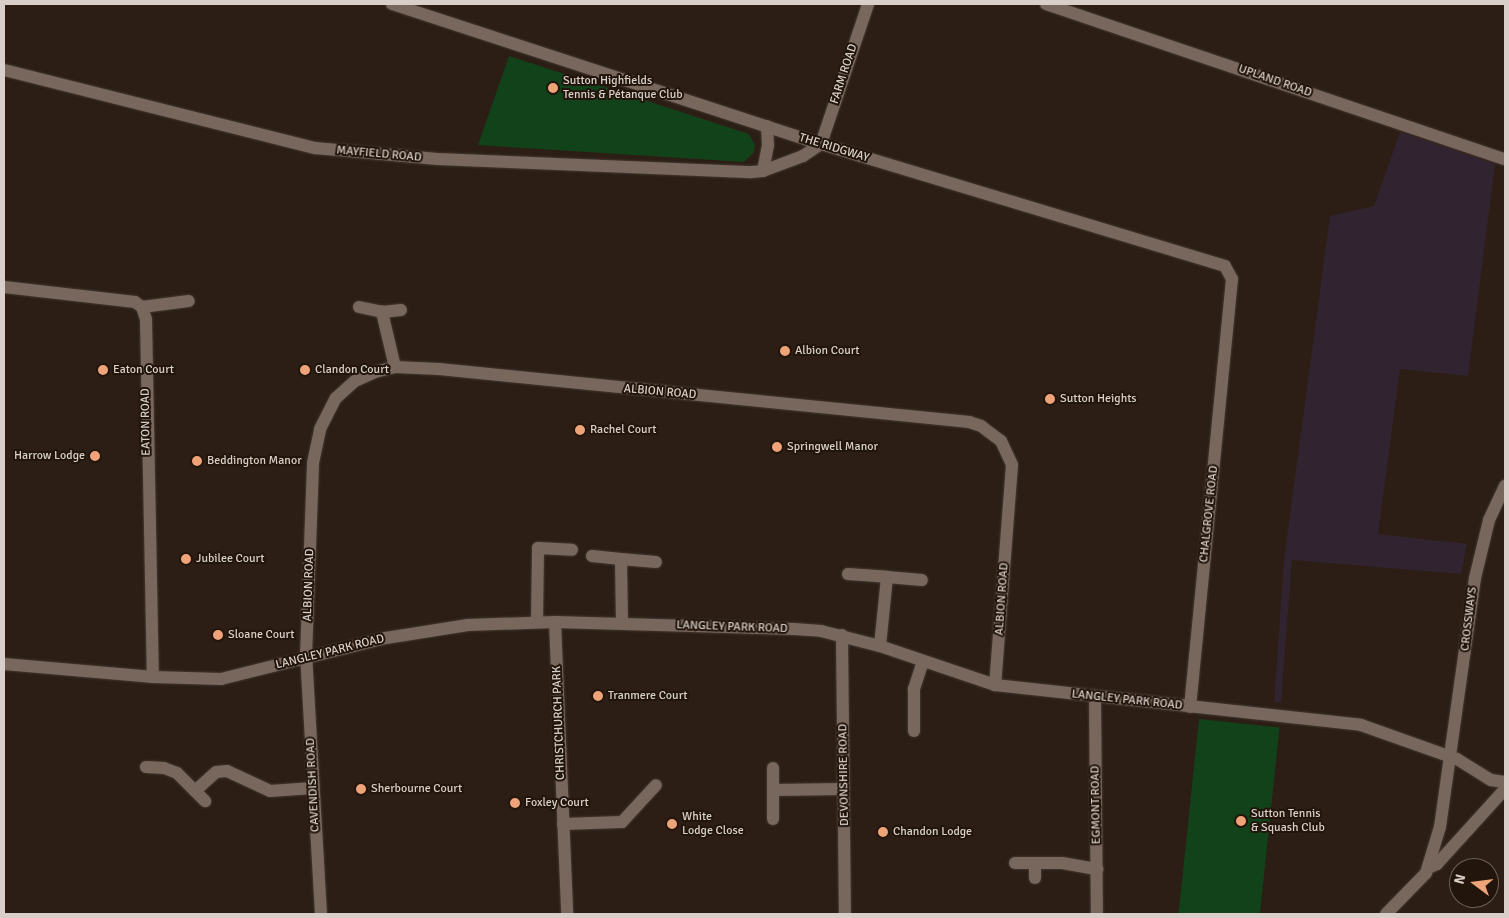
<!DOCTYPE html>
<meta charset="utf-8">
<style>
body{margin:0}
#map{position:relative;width:1509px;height:918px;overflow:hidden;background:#2c1e14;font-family:Signika,sans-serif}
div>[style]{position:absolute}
.industrial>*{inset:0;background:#312330}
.green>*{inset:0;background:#11421a;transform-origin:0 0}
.roads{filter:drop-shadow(0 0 1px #433832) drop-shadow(0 0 1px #433832)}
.minor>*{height:12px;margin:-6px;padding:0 6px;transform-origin:6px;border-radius:6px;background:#78675c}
.dots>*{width:14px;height:14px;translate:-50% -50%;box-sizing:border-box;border:2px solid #22150b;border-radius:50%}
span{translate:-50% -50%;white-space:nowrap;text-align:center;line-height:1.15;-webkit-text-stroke:4px #22150b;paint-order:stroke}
.street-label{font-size:12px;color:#d9cfc8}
.poi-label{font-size:12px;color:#d9cfc8}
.left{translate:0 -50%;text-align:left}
.right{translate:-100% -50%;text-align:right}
.frame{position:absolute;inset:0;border:5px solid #d9cfc8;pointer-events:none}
.north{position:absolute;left:1449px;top:858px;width:50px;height:50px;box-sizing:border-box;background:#22150b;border:1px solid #6b5f57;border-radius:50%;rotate:285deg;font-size:14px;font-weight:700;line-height:20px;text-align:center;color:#d9cfc8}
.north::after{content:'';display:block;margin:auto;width:18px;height:22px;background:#efa378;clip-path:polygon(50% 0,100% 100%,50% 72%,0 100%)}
</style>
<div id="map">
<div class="industrial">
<i style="clip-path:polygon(1400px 132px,1495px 164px,1468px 376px,1400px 369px,1378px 534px,1467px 544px,1461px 574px,1292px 560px,1281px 703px,1274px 702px,1284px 560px,1330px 216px,1374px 206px)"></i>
</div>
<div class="green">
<i style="clip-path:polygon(509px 56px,749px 134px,755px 145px,754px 152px,744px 162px,478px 145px)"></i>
<i style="left:1199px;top:719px;width:81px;height:195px;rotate:6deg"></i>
</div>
<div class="roads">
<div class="minor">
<i style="left:392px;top:4px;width:451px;rotate:18.1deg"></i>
<i style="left:821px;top:144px;width:422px;rotate:16.8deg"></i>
<i style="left:1225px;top:266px;width:15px;rotate:62deg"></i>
<i style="left:1232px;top:279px;width:430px;rotate:95.6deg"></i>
<i style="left:1046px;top:4px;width:484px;rotate:18.7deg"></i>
<i style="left:4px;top:70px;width:321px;rotate:14.1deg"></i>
<i style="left:315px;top:148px;width:123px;rotate:5.1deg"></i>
<i style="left:438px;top:159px;width:314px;rotate:2.4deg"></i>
<i style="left:752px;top:172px;width:11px;rotate:-5deg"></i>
<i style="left:763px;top:171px;width:25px;rotate:-79deg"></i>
<i style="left:768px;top:146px;width:20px;rotate:-93deg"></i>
<i style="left:763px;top:171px;width:43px;rotate:-20.6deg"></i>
<i style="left:803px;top:156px;width:22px;rotate:-34deg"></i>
<i style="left:821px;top:144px;width:148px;rotate:-71.4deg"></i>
<i style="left:4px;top:287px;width:132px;rotate:6.5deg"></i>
<i style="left:135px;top:302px;width:9px;rotate:36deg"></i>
<i style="left:142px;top:307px;width:13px;rotate:72deg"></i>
<i style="left:146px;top:319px;width:358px;rotate:88.9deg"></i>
<i style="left:142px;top:307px;width:47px;rotate:-7.3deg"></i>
<i style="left:359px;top:307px;width:24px;rotate:12deg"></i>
<i style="left:395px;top:367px;width:57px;rotate:-103.3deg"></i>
<i style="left:382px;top:312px;width:19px;rotate:-6deg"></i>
<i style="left:592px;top:556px;width:29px;rotate:6deg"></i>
<i style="left:848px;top:574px;width:39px;rotate:4deg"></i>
<i style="left:887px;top:577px;width:69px;rotate:95.8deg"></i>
<i style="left:887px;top:577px;width:35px;rotate:5deg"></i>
<i style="left:537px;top:622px;width:74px;rotate:-89.2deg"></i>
<i style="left:538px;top:548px;width:34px;rotate:3deg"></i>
<i style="left:555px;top:622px;width:292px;rotate:87.6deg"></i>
<i style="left:622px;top:623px;width:64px;rotate:-90.9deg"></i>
<i style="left:621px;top:559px;width:35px;rotate:5deg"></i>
<i style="left:842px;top:635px;width:279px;rotate:89.4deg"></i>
<i style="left:4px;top:664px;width:150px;rotate:5deg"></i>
<i style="left:153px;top:677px;width:68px;rotate:1.7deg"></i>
<i style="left:221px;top:679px;width:170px;rotate:-14deg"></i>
<i style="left:386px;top:638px;width:83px;rotate:-9deg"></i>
<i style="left:468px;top:625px;width:87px;rotate:-2deg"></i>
<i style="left:555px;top:622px;width:239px;rotate:1.7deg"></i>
<i style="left:794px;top:629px;width:27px;rotate:4deg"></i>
<i style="left:821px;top:631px;width:61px;rotate:14.3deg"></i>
<i style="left:880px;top:646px;width:121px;rotate:18.7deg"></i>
<i style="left:995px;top:685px;width:368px;rotate:6.2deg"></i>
<i style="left:1361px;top:725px;width:102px;rotate:19.5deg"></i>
<i style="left:1457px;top:759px;width:40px;rotate:32deg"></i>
<i style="left:1491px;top:780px;width:14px;rotate:8deg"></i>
<i style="left:1095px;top:696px;width:218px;rotate:89.5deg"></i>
<i style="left:914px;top:731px;width:42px;rotate:-90deg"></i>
<i style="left:914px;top:689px;width:29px;rotate:-72deg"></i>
<i style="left:146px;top:767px;width:18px;rotate:3deg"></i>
<i style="left:164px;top:768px;width:14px;rotate:21deg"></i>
<i style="left:177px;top:773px;width:40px;rotate:45deg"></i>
<i style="left:773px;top:768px;width:22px;rotate:90deg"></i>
<i style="left:773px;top:790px;width:71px;rotate:-0.8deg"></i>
<i style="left:773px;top:790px;width:29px;rotate:90deg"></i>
<i style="left:195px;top:791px;width:28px;rotate:-42deg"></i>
<i style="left:216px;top:772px;width:11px;rotate:-5deg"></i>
<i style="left:227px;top:771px;width:47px;rotate:24.9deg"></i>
<i style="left:270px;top:791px;width:43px;rotate:-4deg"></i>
<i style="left:563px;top:824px;width:59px;rotate:-1.9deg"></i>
<i style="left:622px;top:822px;width:50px;rotate:-47.4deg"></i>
<i style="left:1015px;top:863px;width:20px"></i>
<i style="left:1428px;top:868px;width:10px;rotate:-24deg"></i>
<i style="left:1437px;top:864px;width:101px;rotate:-47.8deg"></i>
<i style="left:1035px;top:878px;width:15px;rotate:-90deg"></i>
<i style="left:1035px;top:863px;width:27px"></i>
<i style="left:1062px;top:863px;width:36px;rotate:10deg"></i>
<i style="left:321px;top:914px;width:258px;rotate:-93.3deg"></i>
<i style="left:306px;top:656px;width:193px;rotate:-87.9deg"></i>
<i style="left:313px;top:463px;width:35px;rotate:-78deg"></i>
<i style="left:320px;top:429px;width:35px;rotate:-63deg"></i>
<i style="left:336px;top:398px;width:25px;rotate:-42deg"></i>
<i style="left:355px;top:381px;width:22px;rotate:-24deg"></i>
<i style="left:375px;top:372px;width:21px;rotate:-14deg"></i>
<i style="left:395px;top:367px;width:44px;rotate:2.6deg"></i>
<i style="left:439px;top:369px;width:533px;rotate:5.71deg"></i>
<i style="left:969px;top:422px;width:13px;rotate:18deg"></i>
<i style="left:981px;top:426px;width:25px;rotate:37deg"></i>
<i style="left:1001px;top:441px;width:26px;rotate:65deg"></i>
<i style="left:1012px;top:465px;width:221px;rotate:94.4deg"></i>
<i style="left:1386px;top:914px;width:57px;rotate:-45.7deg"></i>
<i style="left:1426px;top:873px;width:48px;rotate:-73.1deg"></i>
<i style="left:1440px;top:827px;width:251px;rotate:-82deg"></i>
<i style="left:1475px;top:578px;width:60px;rotate:-76.4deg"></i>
<i style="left:1489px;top:520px;width:38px;rotate:-65deg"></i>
</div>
</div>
<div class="dots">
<i style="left:553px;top:88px;background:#efa378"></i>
<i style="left:785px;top:351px;background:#efa378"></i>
<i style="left:103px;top:370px;background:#efa378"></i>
<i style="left:305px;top:370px;background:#efa378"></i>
<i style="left:1050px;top:399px;background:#efa378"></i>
<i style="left:580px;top:430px;background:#efa378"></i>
<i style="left:777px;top:447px;background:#efa378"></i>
<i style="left:95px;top:456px;background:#efa378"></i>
<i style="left:197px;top:461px;background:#efa378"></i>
<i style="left:186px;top:559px;background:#efa378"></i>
<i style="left:218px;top:635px;background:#efa378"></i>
<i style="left:598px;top:696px;background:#efa378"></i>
<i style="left:361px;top:789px;background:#efa378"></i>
<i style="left:515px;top:803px;background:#efa378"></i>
<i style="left:1241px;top:821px;background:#efa378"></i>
<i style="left:672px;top:824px;background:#efa378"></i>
<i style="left:883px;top:832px;background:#efa378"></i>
</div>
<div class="street-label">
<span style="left:844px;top:74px;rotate:-72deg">FARM ROAD</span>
<span style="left:1275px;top:81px;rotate:19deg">UPLAND ROAD</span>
<span style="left:834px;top:148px;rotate:17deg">THE RIDGWAY</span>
<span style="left:379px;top:154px;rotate:5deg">MAYFIELD ROAD</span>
<span style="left:660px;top:392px;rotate:5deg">ALBION ROAD</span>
<span style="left:146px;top:422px;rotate:-91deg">EATON ROAD</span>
<span style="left:1209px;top:514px;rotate:-84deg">CHALGROVE ROAD</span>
<span style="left:309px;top:585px;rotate:-88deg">ALBION ROAD</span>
<span style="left:1002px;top:599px;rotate:-86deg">ALBION ROAD</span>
<span style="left:1469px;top:619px;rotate:-83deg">CROSSWAYS</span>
<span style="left:732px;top:627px;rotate:2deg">LANGLEY PARK ROAD</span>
<span style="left:330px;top:652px;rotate:-14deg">LANGLEY PARK ROAD</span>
<span style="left:1127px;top:700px;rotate:6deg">LANGLEY PARK ROAD</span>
<span style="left:559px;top:723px;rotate:-92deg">CHRISTCHURCH PARK</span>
<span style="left:844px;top:775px;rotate:-91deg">DEVONSHIRE ROAD</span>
<span style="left:313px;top:785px;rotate:-93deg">CAVENDISH ROAD</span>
<span style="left:1096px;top:805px;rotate:-91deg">EGMONT ROAD</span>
</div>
<div class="poi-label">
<span class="left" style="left:563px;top:88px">Sutton Highfields<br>Tennis &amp; Pétanque Club</span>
<span class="left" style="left:795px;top:351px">Albion Court</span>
<span class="left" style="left:113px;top:370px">Eaton Court</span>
<span class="left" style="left:315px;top:370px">Clandon Court</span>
<span class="left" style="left:1060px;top:399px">Sutton Heights</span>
<span class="left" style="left:590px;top:430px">Rachel Court</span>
<span class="left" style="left:787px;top:447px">Springwell Manor</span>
<span class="right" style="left:85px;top:456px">Harrow Lodge</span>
<span class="left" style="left:207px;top:461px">Beddington Manor</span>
<span class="left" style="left:196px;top:559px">Jubilee Court</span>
<span class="left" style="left:228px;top:635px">Sloane Court</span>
<span class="left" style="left:608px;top:696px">Tranmere Court</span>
<span class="left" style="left:371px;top:789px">Sherbourne Court</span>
<span class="left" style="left:525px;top:803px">Foxley Court</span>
<span class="left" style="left:1251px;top:821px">Sutton Tennis<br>&amp; Squash Club</span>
<span class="left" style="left:682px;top:824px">White<br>Lodge Close</span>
<span class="left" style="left:893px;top:832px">Chandon Lodge</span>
</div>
<div class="frame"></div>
<div class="north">N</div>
</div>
